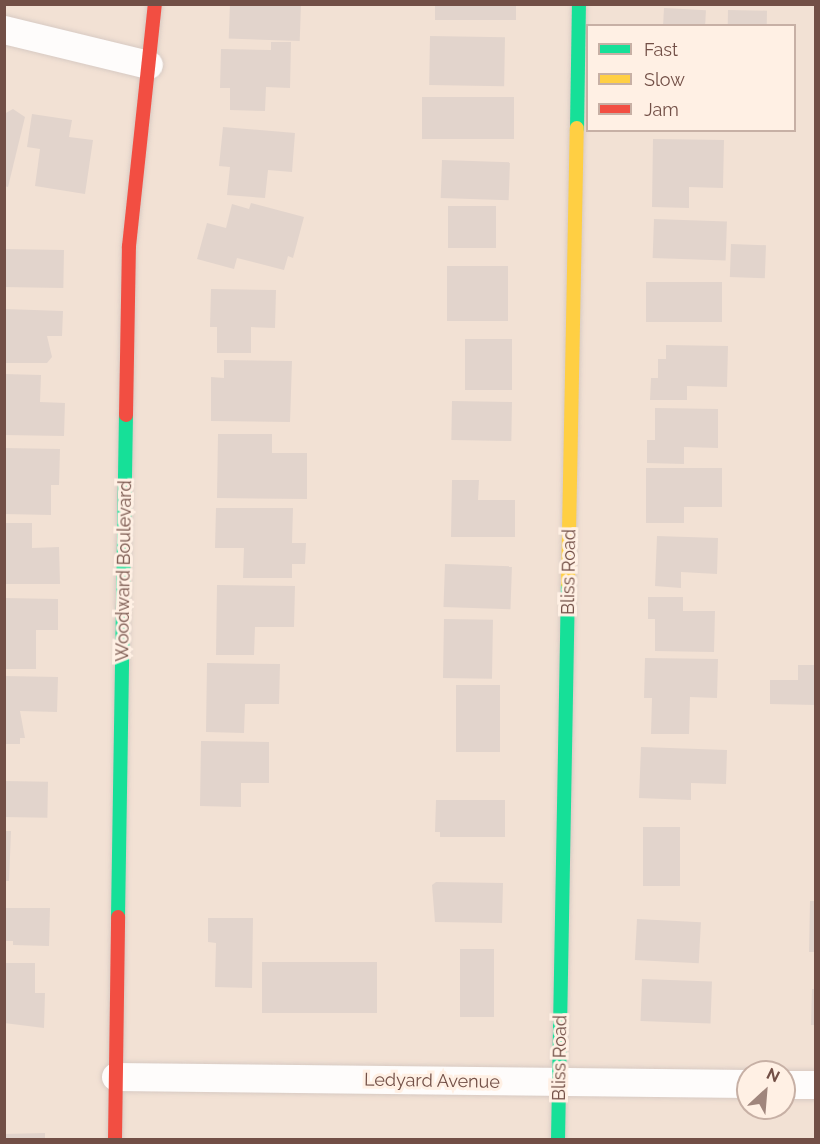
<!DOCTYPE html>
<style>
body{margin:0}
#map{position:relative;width:820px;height:1144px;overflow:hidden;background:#f6ede4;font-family:Raleway,sans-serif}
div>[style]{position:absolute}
.residential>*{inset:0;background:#f2e1d4}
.building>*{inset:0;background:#e2d4cc;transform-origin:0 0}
.roads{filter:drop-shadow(0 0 2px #d7cac3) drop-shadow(0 0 2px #d7cac3)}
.street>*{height:28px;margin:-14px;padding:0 14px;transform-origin:14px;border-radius:14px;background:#fefcfb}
.fast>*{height:14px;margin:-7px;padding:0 7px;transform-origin:7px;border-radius:7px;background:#16e098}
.slow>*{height:14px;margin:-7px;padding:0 7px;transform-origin:7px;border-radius:7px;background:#ffcf43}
.jam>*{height:14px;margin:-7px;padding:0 7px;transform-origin:7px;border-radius:7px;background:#f24e42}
span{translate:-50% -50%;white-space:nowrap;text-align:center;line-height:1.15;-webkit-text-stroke:6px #fff0e4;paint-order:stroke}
.street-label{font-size:18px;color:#724f46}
.frame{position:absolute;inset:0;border:6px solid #724f46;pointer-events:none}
.legend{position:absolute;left:586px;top:24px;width:210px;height:108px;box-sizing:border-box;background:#fff0e4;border:2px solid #c7b0a5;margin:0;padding:8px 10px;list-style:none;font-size:18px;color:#724f46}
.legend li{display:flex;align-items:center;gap:12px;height:30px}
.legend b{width:30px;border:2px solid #c7b0a5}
.north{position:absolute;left:736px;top:1060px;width:60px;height:60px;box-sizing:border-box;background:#fff0e4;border:2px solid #c7b0a5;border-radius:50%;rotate:26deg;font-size:16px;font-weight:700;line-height:24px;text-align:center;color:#724f46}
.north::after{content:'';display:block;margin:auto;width:21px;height:27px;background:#a0867d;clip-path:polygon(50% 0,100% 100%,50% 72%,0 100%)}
</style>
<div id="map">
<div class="residential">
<i style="clip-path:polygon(evenodd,5px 5px,815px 5px,815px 1139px,5px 1139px,5px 5px,588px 26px,794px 26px,794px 130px,588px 130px,588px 26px,5px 5px,748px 1072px,784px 1072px,784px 1108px,748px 1108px,748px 1072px)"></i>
</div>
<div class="building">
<i style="left:301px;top:4px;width:37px;height:71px;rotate:92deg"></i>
<i style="left:435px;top:4px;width:81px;height:16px"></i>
<i style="left:664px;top:8px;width:42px;height:18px;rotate:3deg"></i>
<i style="left:728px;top:10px;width:39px;height:16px;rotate:1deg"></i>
<i style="left:430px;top:36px;width:75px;height:49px;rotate:1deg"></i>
<i style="clip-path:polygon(271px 42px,291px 42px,290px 88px,266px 87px,265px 111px,230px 110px,230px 88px,220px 88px,221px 49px,271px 50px)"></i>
<i style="left:422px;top:97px;width:92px;height:42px"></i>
<i style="clip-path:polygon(13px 109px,25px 117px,8px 187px,4px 186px,4px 114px)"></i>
<i style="clip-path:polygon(32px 114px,72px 120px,69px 137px,93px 140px,85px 194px,35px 186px,40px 149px,27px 147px)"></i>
<i style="clip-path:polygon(223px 127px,295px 133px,292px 172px,268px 170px,265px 198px,227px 195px,230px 167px,219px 166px)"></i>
<i style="clip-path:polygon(653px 139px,724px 140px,723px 188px,689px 187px,689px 208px,652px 207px)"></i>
<i style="left:442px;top:160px;width:68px;height:38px;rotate:2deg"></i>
<i style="clip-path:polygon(251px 203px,304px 217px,293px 258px,288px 256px,284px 270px,237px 258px,234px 269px,197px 259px,207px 223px,226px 228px,232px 204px,249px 209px)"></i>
<i style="left:448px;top:206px;width:48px;height:42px"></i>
<i style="left:654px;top:219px;width:73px;height:39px;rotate:2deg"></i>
<i style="left:731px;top:244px;width:35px;height:33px;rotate:2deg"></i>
<i style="left:4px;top:249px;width:60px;height:38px;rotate:1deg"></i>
<i style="left:447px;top:266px;width:61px;height:55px"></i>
<i style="left:646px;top:282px;width:76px;height:40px"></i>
<i style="clip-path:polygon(211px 289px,276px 290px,275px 328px,251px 327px,251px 353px,217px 353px,217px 327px,210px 327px)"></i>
<i style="clip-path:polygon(4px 309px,63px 311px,62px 336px,47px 336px,52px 357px,47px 363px,4px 363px)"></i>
<i style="left:465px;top:339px;width:47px;height:51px"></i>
<i style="clip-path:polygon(666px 345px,728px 346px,727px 387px,687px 386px,687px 400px,650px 400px,651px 378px,658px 378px,658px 359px,666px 359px)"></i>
<i style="clip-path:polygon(224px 360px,292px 361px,290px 422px,211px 421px,211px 377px,224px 378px)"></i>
<i style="clip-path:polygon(4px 374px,41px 375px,40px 402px,65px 403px,64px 436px,4px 435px)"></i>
<i style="left:452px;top:401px;width:60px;height:39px;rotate:1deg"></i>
<i style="clip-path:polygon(655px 408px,718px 409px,718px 448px,684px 447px,684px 464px,647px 463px,647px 440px,655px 440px)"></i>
<i style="clip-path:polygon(218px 434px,272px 434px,272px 453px,307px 453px,307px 499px,217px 498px)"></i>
<i style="clip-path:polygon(4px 448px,60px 449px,59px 485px,51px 485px,51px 515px,4px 514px)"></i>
<i style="clip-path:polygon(646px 468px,722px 468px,722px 507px,684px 507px,684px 523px,646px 523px)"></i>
<i style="clip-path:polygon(452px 480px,479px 480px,478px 500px,515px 500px,515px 537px,451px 537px)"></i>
<i style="clip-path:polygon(216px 508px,293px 508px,292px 543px,306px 543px,305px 564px,292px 564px,292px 578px,243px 578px,244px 548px,215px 548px)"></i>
<i style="clip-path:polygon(4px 523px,32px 523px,32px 548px,59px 547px,60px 584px,4px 584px)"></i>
<i style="clip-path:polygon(657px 536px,718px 538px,717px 574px,681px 572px,681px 588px,655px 586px)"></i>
<i style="left:445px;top:564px;width:67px;height:43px;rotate:2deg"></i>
<i style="clip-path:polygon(217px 585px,295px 586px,294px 627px,255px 627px,254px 655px,216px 655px)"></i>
<i style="clip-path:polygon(648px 597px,683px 597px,683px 611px,715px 611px,714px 652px,655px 651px,655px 619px,648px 619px)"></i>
<i style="clip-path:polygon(4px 598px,58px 599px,58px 630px,36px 630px,36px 669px,4px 669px)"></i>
<i style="left:444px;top:619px;width:49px;height:59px;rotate:1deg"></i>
<i style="clip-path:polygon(645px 658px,718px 659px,717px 698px,690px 697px,689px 734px,651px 734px,652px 698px,644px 698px)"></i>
<i style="clip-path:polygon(207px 663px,280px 664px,279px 704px,245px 704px,244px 733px,206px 732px)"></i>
<i style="clip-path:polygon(798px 665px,816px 665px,816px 705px,770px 704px,770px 680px,798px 680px)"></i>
<i style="clip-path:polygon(4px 676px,58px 677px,57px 712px,20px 711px,25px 738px,20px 738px,20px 744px,4px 744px)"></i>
<i style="left:456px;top:685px;width:44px;height:67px"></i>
<i style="clip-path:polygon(201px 741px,269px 742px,269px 783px,241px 783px,241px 807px,200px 806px)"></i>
<i style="clip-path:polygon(641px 747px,727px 750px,726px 784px,691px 783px,691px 800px,639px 798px)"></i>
<i style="left:4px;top:781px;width:44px;height:36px;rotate:1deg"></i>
<i style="clip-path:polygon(436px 800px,505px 800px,505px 837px,440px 837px,440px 832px,435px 832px)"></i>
<i style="left:643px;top:827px;width:37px;height:59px"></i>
<i style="clip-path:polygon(4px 831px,11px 831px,9px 881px,4px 881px)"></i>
<i style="clip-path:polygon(436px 882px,503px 883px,502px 923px,435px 922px,432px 885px)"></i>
<i style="clip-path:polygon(810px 901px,816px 901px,816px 952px,809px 952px)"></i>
<i style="clip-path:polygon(4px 908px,50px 908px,49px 946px,13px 945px,13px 941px,4px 941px)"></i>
<i style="clip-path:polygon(208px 918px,253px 918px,252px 988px,215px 987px,216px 943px,208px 942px)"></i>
<i style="left:637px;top:919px;width:64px;height:41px;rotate:3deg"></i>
<i style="left:460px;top:949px;width:34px;height:68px"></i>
<i style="left:262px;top:962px;width:115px;height:51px"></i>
<i style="clip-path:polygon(4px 963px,35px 963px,35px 993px,45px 993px,44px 1028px,4px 1023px)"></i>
<i style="left:642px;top:979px;width:70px;height:42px;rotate:2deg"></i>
<i style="clip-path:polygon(812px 989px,816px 989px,816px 1025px,811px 1025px)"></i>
<i style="clip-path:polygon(45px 1133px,45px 1140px,4px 1140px,4px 1134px)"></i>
</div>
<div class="roads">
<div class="street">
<i style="left:4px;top:30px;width:149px;rotate:13.6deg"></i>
<i style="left:116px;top:1077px;width:632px;rotate:0.63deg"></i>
<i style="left:784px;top:1085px;width:32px"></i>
</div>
<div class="fast">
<i style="left:577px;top:128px;width:124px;rotate:-89.1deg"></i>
<i style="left:118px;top:917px;width:502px;rotate:-89.09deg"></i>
<i style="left:558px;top:1140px;width:556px;rotate:-88.97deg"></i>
</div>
<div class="slow">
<i style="left:568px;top:584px;width:456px;rotate:-88.9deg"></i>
</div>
<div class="jam">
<i style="left:126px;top:415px;width:169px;rotate:-89deg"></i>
<i style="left:129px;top:246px;width:243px;rotate:-83.9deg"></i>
<i style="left:115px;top:1140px;width:223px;rotate:-89.2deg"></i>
</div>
</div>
<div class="street-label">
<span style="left:124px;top:571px;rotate:-89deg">Woodward Boulevard</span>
<span style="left:569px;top:572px;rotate:-89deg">Bliss Road</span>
<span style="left:560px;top:1058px;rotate:-89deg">Bliss Road</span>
<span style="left:432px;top:1081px;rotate:1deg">Ledyard Avenue</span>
</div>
<div class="frame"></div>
<ul class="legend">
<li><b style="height:8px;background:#16e098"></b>Fast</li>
<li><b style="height:8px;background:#ffcf43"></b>Slow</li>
<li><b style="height:8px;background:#f24e42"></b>Jam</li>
</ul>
<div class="north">N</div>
</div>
